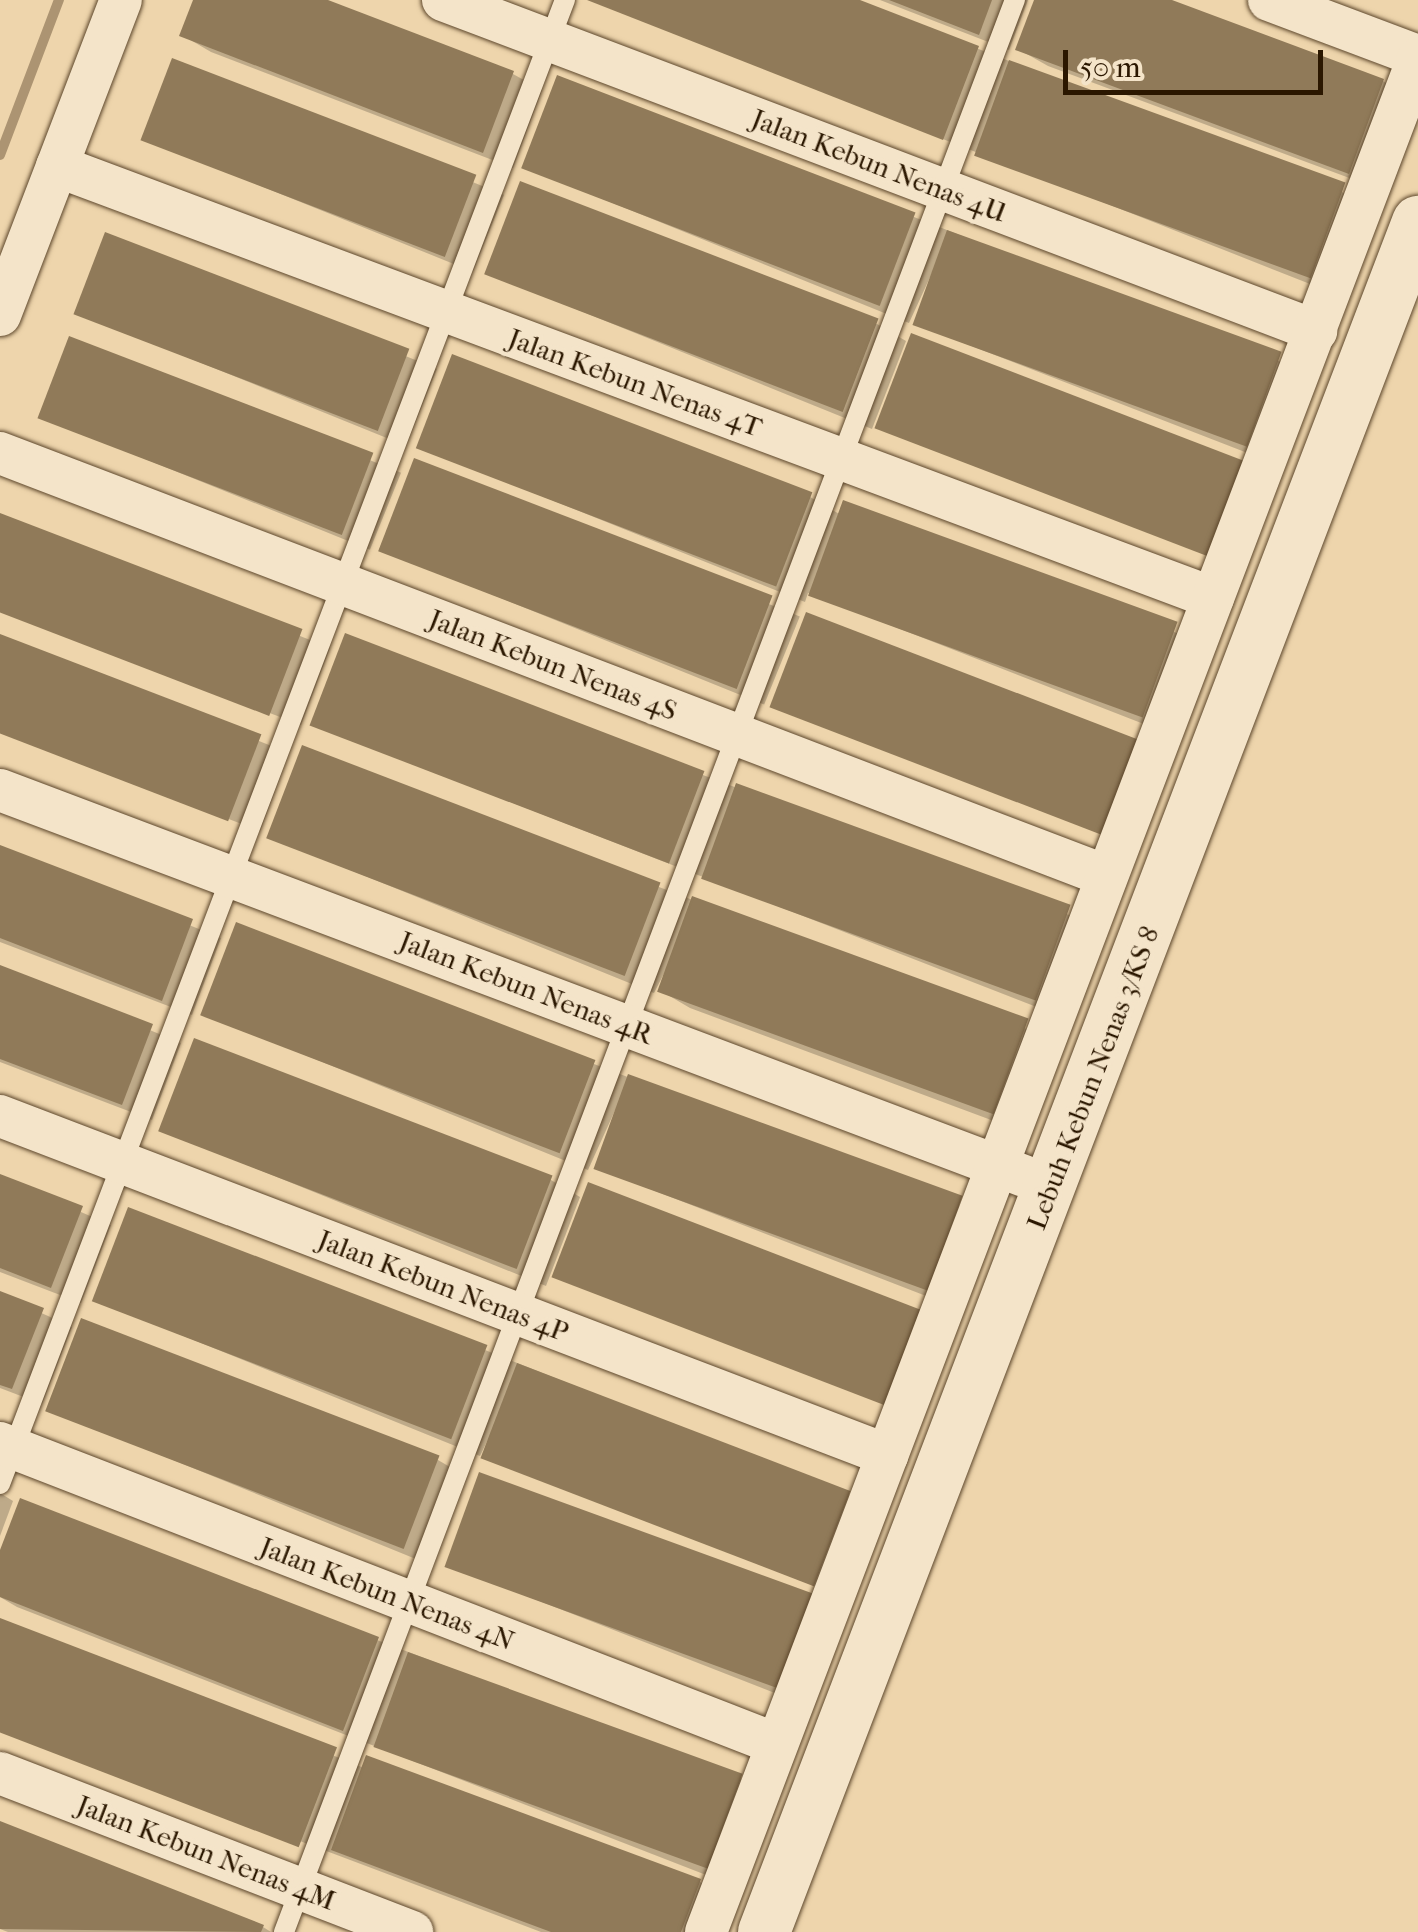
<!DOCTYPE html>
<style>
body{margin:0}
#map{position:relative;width:1418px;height:1932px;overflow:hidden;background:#eed5ac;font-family:"IM FELL French Canon",serif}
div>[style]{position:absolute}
.shadow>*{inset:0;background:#0003;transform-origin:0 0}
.stream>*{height:10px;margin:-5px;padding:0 5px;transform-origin:5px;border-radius:5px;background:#ac9472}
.building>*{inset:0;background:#907a59;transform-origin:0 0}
.roads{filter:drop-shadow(0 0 2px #5c462b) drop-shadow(0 0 2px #5c462b)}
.service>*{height:20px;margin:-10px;padding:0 10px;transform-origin:10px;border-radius:10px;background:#f4e4c9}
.minor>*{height:42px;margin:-21px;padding:0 21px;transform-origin:21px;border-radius:21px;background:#f4e4c9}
.tertiary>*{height:52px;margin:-26px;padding:0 26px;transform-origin:26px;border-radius:26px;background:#f4e4c9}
span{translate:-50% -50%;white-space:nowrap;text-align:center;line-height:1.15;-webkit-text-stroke:9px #f4e4c9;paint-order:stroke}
.street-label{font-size:28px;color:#2b1700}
.scale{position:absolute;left:1063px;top:50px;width:260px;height:45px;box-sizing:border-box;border:5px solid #2b1700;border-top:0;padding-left:12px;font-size:30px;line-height:35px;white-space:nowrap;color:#2b1700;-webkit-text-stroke:8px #f4e4c9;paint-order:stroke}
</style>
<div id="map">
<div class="shadow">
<i style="clip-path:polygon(195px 0,321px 0,513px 74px,542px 90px,513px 168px,211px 52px,182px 35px)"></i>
<i style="clip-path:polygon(591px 0,854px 0,1372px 204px,1338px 295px)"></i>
<i style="clip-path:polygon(880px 0,1028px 0,1009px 50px)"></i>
<i style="clip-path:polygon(1036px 0,1165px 0,1383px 81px,1413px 98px,1379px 189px,1048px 66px,1018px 49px)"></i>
<i style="left:173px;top:61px;width:357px;height:83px;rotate:22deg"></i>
<i style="clip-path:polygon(524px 167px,914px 217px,1309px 373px,1276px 464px,915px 324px,943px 249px,909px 323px)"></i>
<i style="left:106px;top:235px;width:357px;height:83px;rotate:22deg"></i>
<i style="clip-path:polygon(487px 273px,877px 324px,906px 341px,872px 429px)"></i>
<i style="left:70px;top:339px;width:357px;height:83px;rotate:22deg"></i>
<i style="clip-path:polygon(879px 428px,1273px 477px,1240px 568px)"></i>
<i style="clip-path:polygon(420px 447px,810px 497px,841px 515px,845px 504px,1205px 644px,1172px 735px,808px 593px,805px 602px)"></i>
<i style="left:415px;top:461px;width:415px;height:95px;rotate:22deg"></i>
<i style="clip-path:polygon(0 516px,330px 648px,301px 725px,0 609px)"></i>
<i style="clip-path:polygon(808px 615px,1135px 847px,774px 707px)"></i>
<i style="clip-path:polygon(0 637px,289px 753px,260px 831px,0 731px)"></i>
<i style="clip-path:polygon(313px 725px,703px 775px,1098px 926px,1065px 1018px)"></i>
<i style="clip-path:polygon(269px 837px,659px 887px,1055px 1040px,1021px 1131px,690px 1008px,661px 991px,673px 956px,654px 993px)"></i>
<i style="clip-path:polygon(0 848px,221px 938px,192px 1015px,0 942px)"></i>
<i style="clip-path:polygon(0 968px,181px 1043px,152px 1120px,0 1062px)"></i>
<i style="clip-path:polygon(204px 1014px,594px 1064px,990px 1217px,957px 1308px,596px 1168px,627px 1084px,588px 1170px)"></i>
<i style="clip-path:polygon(161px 1130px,551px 1180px,580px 1197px,546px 1286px)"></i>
<i style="clip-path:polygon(0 1177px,111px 1225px,81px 1303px,0 1272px)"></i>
<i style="clip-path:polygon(589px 1185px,917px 1416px,556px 1277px)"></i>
<i style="clip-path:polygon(0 1294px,72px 1327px,42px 1404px,0 1388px)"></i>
<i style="clip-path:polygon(95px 1300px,485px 1350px,879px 1507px,846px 1598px,485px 1458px,507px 1400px,480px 1456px)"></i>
<i style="clip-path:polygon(48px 1409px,438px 1460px,467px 1477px,433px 1566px)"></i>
<i style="clip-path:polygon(480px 1475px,808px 1706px,447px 1565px)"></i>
<i style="clip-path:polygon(0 1493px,13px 1501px,0 1536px)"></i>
<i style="clip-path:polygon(0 1557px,377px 1640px,741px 1779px,770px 1796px,737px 1887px,17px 1607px,0 1597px)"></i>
<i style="clip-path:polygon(0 1620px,364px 1768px,700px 1882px,729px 1898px,717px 1932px,541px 1932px,0 1728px)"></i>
<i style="clip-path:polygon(0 1824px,263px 1927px,271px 1932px,8px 1932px,0 1929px)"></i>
</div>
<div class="stream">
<i style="left:0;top:155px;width:166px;rotate:-69.2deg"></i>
</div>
<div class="building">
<i style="clip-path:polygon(193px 0,328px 0,514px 71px,483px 153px,179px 36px)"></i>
<i style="clip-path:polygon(587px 0,860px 0,979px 46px,943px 140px)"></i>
<i style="clip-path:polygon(889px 0,992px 0,979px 35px)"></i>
<i style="clip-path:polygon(1034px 0,1172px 0,1384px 79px,1349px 174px,1015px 50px)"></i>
<i style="left:172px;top:58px;width:326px;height:88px;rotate:21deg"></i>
<i style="left:1009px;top:60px;width:358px;height:102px;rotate:20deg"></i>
<i style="left:557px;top:75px;width:384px;height:100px;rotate:21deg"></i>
<i style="left:520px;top:181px;width:384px;height:100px;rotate:21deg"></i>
<i style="left:947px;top:230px;width:356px;height:101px;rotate:20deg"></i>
<i style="left:105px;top:232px;width:326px;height:88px;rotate:21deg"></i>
<i style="left:911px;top:333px;width:357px;height:102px;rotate:21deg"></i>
<i style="left:69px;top:336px;width:326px;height:88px;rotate:21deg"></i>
<i style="left:452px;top:354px;width:386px;height:101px;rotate:21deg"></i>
<i style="left:414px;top:458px;width:384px;height:100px;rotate:21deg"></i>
<i style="left:843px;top:500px;width:356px;height:102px;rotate:20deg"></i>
<i style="left:0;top:513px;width:324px;height:93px;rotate:21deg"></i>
<i style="left:806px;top:612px;width:357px;height:102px;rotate:21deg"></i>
<i style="left:345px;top:633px;width:385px;height:99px;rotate:21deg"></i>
<i style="left:0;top:634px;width:280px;height:93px;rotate:21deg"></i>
<i style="left:302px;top:745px;width:384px;height:100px;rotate:21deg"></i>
<i style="left:736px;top:783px;width:356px;height:102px;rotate:20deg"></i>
<i style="clip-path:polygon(0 845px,193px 919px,162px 1001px,0 938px)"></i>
<i style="left:692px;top:896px;width:358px;height:102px;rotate:20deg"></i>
<i style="left:236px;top:922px;width:385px;height:100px;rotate:21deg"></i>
<i style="clip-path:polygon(0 965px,153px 1024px,122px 1105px,0 1059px)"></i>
<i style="left:194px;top:1038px;width:384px;height:100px;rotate:21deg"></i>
<i style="left:628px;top:1074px;width:356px;height:101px;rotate:20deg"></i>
<i style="clip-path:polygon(0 1174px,83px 1206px,51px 1288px,0 1268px)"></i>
<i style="left:588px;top:1182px;width:357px;height:102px;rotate:21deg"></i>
<i style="left:128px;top:1207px;width:385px;height:101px;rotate:21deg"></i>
<i style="clip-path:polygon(0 1291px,44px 1308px,12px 1389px,0 1385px)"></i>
<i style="left:81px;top:1318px;width:384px;height:100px;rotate:21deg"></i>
<i style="left:517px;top:1363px;width:357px;height:102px;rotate:21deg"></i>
<i style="left:479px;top:1472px;width:356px;height:101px;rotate:20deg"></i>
<i style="clip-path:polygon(20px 1498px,379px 1637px,343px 1731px,0 1597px,0 1550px)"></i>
<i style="left:0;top:1618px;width:361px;height:107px;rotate:21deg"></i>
<i style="left:408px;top:1652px;width:356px;height:101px;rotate:20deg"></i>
<i style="clip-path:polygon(366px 1755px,701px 1879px,681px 1932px,551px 1932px,331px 1850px)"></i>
<i style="clip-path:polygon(0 1821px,264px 1925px,261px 1932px,0 1929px)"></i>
</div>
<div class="roads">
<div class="service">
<i style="left:0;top:1484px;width:1588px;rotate:-69.16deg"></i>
<i style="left:284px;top:1932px;width:2066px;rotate:-69.28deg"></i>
</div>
<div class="minor">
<i style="left:443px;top:0;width:934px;rotate:20.76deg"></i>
<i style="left:1269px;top:0;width:159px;rotate:20.6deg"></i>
<i style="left:57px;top:166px;width:1234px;rotate:20.49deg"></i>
<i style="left:0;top:315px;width:337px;rotate:-69deg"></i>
<i style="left:0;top:453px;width:1184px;rotate:20.93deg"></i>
<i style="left:0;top:790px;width:1094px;rotate:20.65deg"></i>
<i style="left:0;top:1116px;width:950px;rotate:20.92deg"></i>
<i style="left:0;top:1443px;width:830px;rotate:21.19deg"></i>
<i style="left:0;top:1773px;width:442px;rotate:21.1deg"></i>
<i style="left:706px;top:1932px;width:2004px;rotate:-69.19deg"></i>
</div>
<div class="tertiary">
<i style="left:764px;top:1932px;width:1831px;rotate:-69.07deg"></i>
</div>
</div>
<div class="street-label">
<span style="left:879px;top:166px;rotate:21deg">Jalan Kebun Nenas 4U</span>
<span style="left:635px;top:383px;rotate:20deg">Jalan Kebun Nenas 4T</span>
<span style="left:553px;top:665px;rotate:21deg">Jalan Kebun Nenas 4S</span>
<span style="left:526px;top:988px;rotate:21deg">Jalan Kebun Nenas 4R</span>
<span style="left:1093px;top:1078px;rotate:-69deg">Lebuh Kebun Nenas 3/KS 8</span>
<span style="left:443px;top:1286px;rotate:21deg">Jalan Kebun Nenas 4P</span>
<span style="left:387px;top:1594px;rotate:21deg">Jalan Kebun Nenas 4N</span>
<span style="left:206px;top:1853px;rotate:21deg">Jalan Kebun Nenas 4M</span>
</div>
<div class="scale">50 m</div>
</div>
